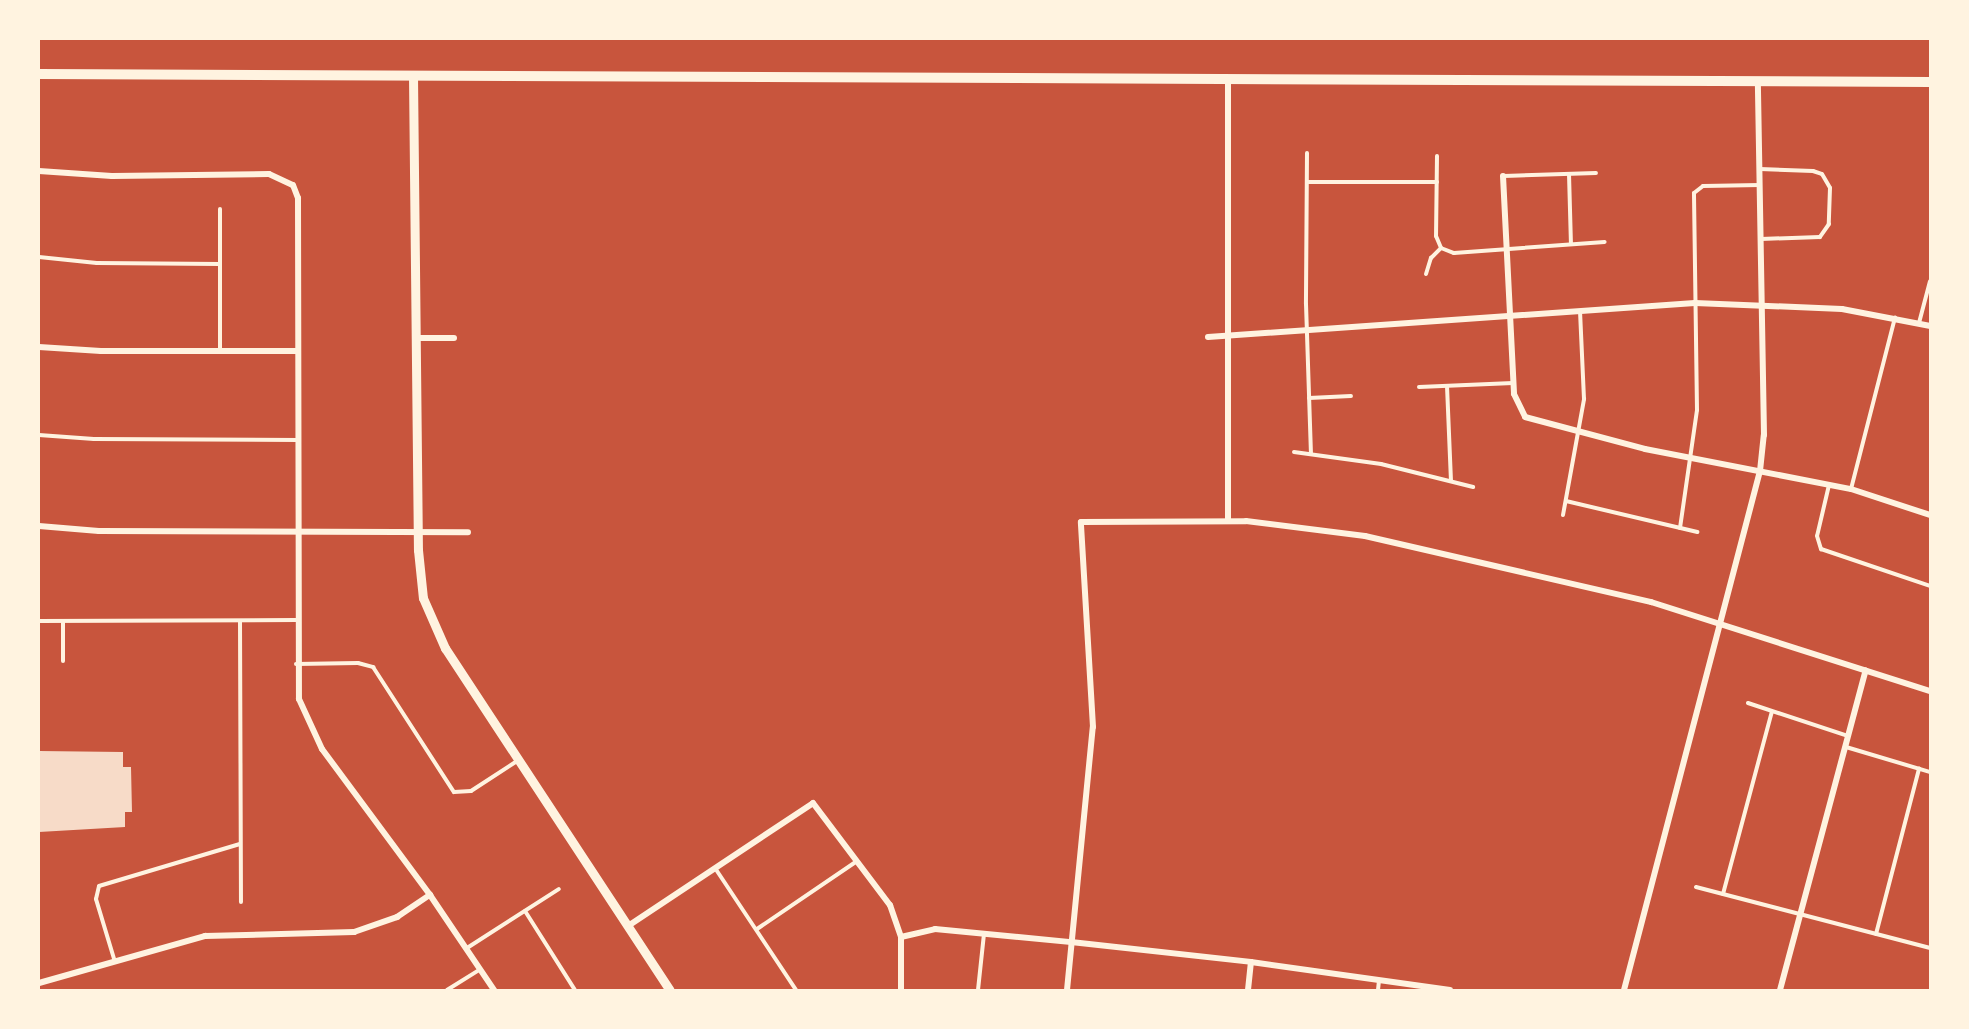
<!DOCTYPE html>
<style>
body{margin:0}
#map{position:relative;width:1969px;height:1029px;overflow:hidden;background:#c8553d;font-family:"Archivo Narrow",sans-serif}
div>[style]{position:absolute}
.building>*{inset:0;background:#f7dbc8}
.service>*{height:4px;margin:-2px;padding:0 2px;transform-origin:2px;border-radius:2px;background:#fff3e0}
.minor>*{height:6px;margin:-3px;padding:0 3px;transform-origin:3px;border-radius:3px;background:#fff3e0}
.tertiary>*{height:9px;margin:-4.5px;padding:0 4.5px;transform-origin:4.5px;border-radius:4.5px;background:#fff3e0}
.primary>*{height:10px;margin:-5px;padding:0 5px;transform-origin:5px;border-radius:5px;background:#fff3e0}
span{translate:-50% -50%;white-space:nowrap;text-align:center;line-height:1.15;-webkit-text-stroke:4.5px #fff3e0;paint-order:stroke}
.frame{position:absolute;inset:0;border:40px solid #fff3e0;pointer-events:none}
</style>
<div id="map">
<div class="building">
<i style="clip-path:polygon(39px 751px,123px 752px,123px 767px,131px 767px,132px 812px,125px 812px,125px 827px,39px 832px)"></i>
</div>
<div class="service">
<i style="left:1307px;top:153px;width:151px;rotate:90.4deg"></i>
<i style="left:1306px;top:304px;width:150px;rotate:88.1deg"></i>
<i style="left:1437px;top:156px;width:80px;rotate:90.7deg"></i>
<i style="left:1436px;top:236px;width:13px;rotate:67deg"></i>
<i style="left:1760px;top:169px;width:53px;rotate:2.2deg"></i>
<i style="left:1813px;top:171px;width:9px;rotate:18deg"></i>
<i style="left:1822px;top:174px;width:16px;rotate:60deg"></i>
<i style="left:1830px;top:188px;width:36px;rotate:92deg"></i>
<i style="left:1829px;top:224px;width:16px;rotate:125deg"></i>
<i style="left:1820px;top:237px;width:59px;rotate:178.1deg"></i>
<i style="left:1569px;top:174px;width:70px;rotate:88.4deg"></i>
<i style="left:1504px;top:176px;width:92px;rotate:-1.9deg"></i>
<i style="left:1307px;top:182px;width:130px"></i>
<i style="left:1441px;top:248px;width:14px;rotate:21deg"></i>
<i style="left:1454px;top:253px;width:151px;rotate:-4.2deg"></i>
<i style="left:39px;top:257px;width:58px;rotate:5.9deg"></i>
<i style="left:97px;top:263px;width:123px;rotate:0.5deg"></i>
<i style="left:1426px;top:274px;width:17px;rotate:-73deg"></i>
<i style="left:1431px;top:258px;width:14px;rotate:-45deg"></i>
<i style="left:1919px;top:323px;width:43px;rotate:-75.3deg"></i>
<i style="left:220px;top:351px;width:142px;rotate:-90deg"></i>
<i style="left:1447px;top:386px;width:94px;rotate:87.6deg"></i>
<i style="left:1419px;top:387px;width:94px;rotate:-2.4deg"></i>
<i style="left:1309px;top:398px;width:42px;rotate:-2.7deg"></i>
<i style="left:39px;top:435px;width:55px;rotate:4.2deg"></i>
<i style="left:94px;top:439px;width:205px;rotate:0.3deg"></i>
<i style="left:1294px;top:452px;width:88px;rotate:7.9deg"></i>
<i style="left:1381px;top:464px;width:95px;rotate:14deg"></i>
<i style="left:1829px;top:485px;width:52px;rotate:103.2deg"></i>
<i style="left:1817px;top:536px;width:14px;rotate:73deg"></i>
<i style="left:1821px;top:549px;width:115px;rotate:18.7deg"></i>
<i style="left:1851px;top:489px;width:177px;rotate:-75.6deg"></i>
<i style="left:1566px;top:501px;width:135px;rotate:13.3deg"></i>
<i style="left:1563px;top:515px;width:118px;rotate:-79.7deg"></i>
<i style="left:1584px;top:399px;width:88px;rotate:-92.6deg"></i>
<i style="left:1680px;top:528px;width:119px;rotate:-81.8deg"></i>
<i style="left:1697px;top:410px;width:217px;rotate:-90.8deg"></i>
<i style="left:1694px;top:193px;width:11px;rotate:-38deg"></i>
<i style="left:1703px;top:186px;width:57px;rotate:-1deg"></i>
<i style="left:39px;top:621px;width:257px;rotate:-0.2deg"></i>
<i style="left:63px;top:621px;width:40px;rotate:90deg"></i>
<i style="left:240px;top:621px;width:281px;rotate:89.8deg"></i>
<i style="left:296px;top:664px;width:62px;rotate:-0.9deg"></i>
<i style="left:358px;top:663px;width:16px;rotate:15deg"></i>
<i style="left:373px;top:667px;width:149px;rotate:57.1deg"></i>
<i style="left:454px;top:792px;width:17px;rotate:-3deg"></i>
<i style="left:471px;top:791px;width:55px;rotate:-33.1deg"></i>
<i style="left:1748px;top:703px;width:105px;rotate:18.3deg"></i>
<i style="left:1846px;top:747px;width:88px;rotate:16.6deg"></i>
<i style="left:715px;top:868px;width:146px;rotate:56.4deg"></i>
<i style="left:1696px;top:887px;width:242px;rotate:14.6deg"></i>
<i style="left:1723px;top:894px;width:189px;rotate:-75deg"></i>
<i style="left:525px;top:911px;width:93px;rotate:57.7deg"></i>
<i style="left:757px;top:929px;width:121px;rotate:-34.2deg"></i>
<i style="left:1876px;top:934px;width:171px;rotate:-75.4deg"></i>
<i style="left:467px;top:948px;width:109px;rotate:-32.7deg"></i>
<i style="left:115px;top:962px;width:66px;rotate:-106.8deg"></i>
<i style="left:96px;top:899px;width:13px;rotate:-77deg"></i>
<i style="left:99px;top:886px;width:147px;rotate:-16.6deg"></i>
<i style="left:447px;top:990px;width:39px;rotate:-32deg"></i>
<i style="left:978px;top:990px;width:56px;rotate:-83.9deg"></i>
<i style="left:1378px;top:990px;width:10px;rotate:-84deg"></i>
</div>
<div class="minor">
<i style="left:39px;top:171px;width:73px;rotate:3.9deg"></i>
<i style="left:112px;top:176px;width:157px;rotate:-0.7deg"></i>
<i style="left:269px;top:174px;width:26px;rotate:25deg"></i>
<i style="left:293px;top:185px;width:14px;rotate:69deg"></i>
<i style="left:298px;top:198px;width:501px;rotate:89.89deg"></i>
<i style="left:299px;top:699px;width:55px;rotate:65.3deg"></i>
<i style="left:322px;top:749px;width:182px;rotate:53.5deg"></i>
<i style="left:430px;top:895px;width:115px;rotate:56deg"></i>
<i style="left:1503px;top:176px;width:218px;rotate:87.1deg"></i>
<i style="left:1514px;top:394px;width:25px;rotate:64deg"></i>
<i style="left:1525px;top:417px;width:124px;rotate:14.9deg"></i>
<i style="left:1645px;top:449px;width:210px;rotate:11deg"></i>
<i style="left:1851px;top:489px;width:83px;rotate:18.2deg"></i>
<i style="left:1208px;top:337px;width:488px;rotate:-4deg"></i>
<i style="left:1695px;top:303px;width:147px;rotate:2.3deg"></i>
<i style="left:1842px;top:309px;width:90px;rotate:10.9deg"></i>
<i style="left:419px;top:338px;width:35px"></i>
<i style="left:39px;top:347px;width:62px;rotate:3.7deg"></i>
<i style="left:101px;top:351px;width:197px"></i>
<i style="left:1228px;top:521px;width:443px;rotate:-90deg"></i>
<i style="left:39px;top:526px;width:60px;rotate:4.8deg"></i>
<i style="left:99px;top:531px;width:369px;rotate:0.2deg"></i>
<i style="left:628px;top:926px;width:222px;rotate:-33.6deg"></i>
<i style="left:813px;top:803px;width:128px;rotate:53deg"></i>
<i style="left:890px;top:905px;width:34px;rotate:71deg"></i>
<i style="left:901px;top:937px;width:53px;rotate:90deg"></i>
<i style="left:901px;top:937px;width:35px;rotate:-13deg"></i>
<i style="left:935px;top:929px;width:137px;rotate:5.5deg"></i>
<i style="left:1071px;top:942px;width:181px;rotate:6.3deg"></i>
<i style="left:1251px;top:962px;width:201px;rotate:8deg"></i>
<i style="left:39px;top:983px;width:173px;rotate:-15.8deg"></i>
<i style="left:205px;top:936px;width:149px;rotate:-1.5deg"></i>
<i style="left:354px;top:932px;width:46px;rotate:-19.2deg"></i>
<i style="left:397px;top:917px;width:40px;rotate:-34deg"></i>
<i style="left:1067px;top:990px;width:264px;rotate:-84.4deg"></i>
<i style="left:1093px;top:727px;width:205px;rotate:-93.4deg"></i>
<i style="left:1081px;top:522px;width:165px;rotate:-0.3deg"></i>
<i style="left:1246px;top:521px;width:120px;rotate:7.2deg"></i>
<i style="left:1365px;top:536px;width:294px;rotate:13deg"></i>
<i style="left:1651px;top:602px;width:293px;rotate:17.7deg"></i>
<i style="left:1248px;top:990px;width:28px;rotate:-84deg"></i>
<i style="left:1624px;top:990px;width:537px;rotate:-75.32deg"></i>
<i style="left:1760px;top:471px;width:36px;rotate:-84deg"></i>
<i style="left:1764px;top:435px;width:353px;rotate:-91deg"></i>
<i style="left:1780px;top:990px;width:331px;rotate:-75deg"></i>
</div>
<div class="tertiary">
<i style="left:413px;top:76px;width:474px;rotate:89.4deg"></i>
<i style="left:418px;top:550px;width:48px;rotate:84.1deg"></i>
<i style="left:423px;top:598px;width:55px;rotate:66.3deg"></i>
<i style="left:445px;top:648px;width:409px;rotate:56.7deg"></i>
</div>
<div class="primary">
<i style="left:39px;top:74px;width:1891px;rotate:0.24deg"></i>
</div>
<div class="frame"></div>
</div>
